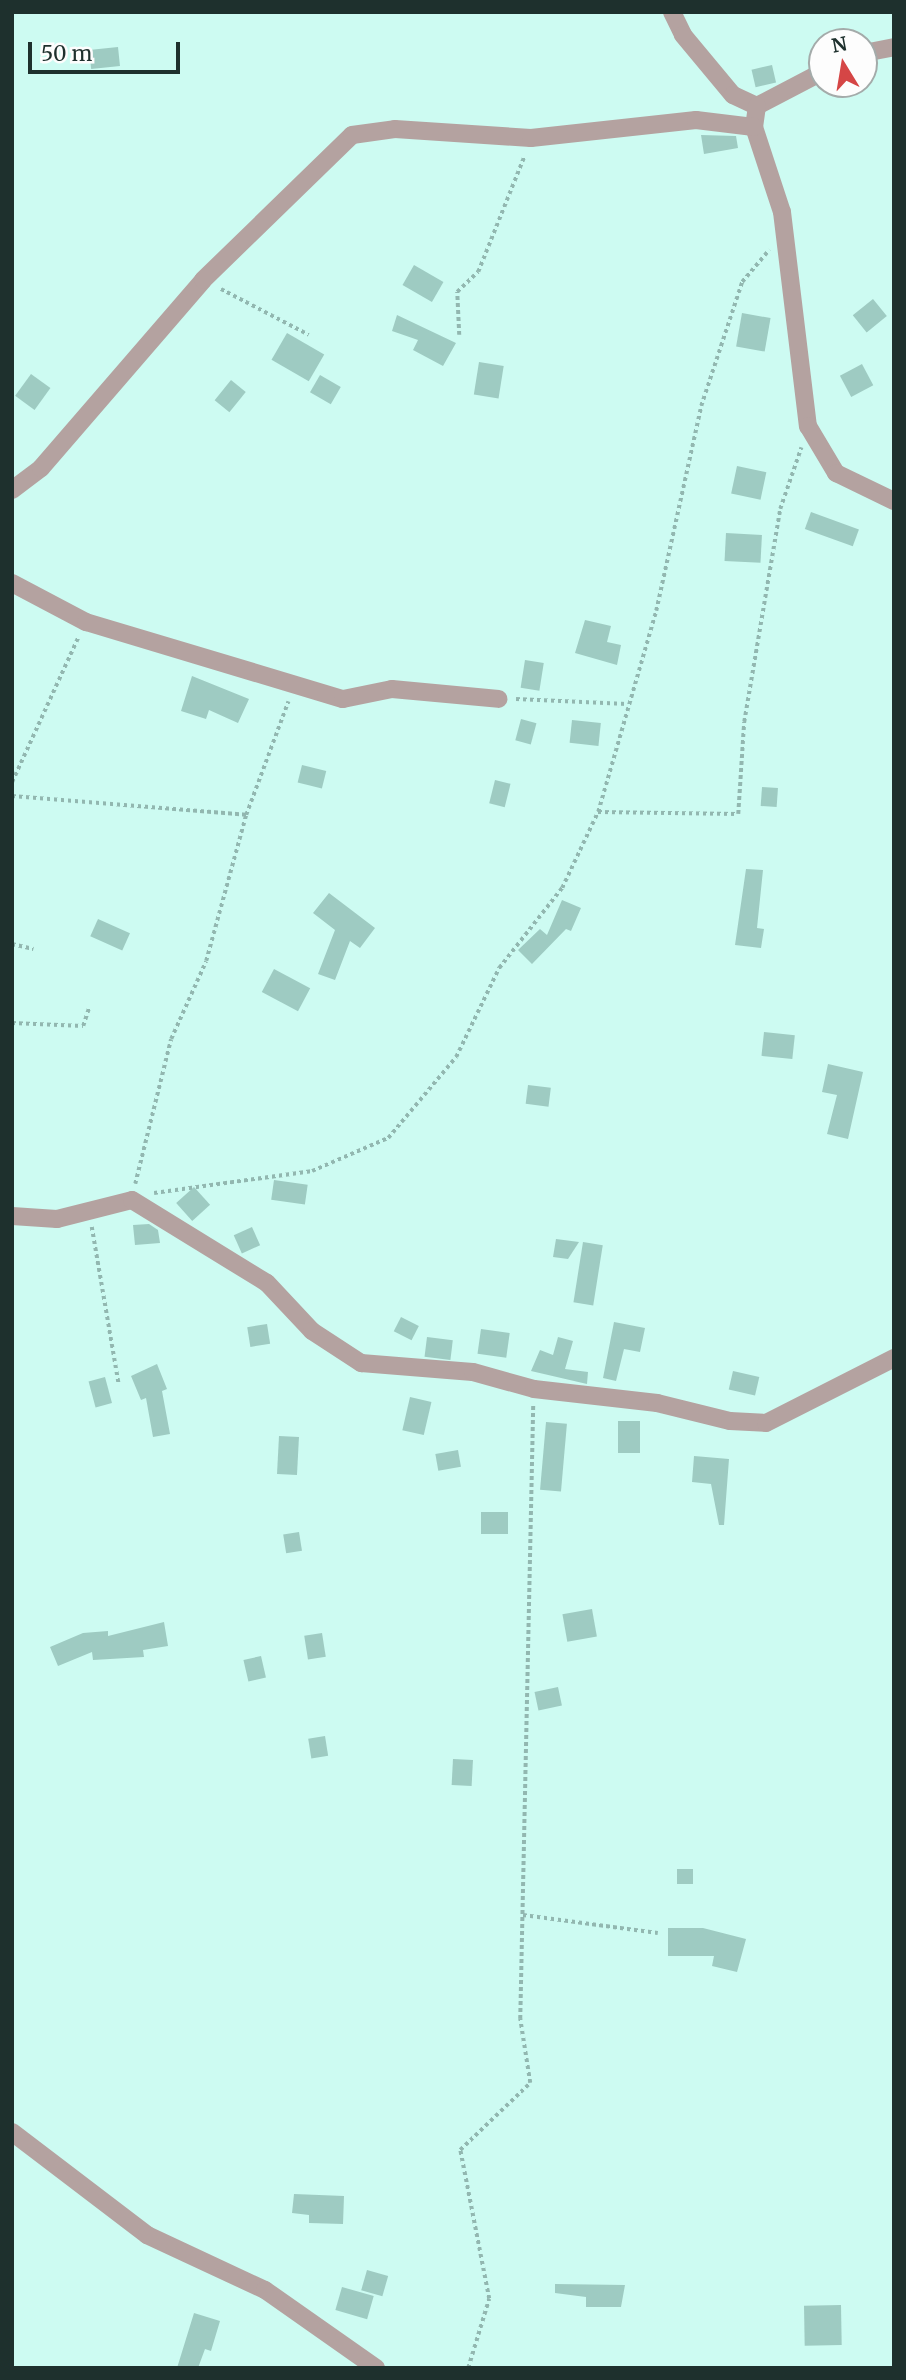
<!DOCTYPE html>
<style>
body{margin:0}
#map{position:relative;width:906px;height:2380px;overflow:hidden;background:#cdfbf2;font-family:Merriweather,serif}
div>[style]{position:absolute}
.building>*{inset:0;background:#9ecbc2;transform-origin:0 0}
.path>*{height:3.5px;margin-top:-1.75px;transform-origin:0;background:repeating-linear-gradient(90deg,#92b7b0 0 3.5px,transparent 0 7px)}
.street>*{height:18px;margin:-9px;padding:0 9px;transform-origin:9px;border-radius:9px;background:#b4a2a0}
span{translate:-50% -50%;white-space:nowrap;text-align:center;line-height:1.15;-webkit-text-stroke:5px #fdfdfd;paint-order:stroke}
.frame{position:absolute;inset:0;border:14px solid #1e302d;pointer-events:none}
.north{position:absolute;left:808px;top:28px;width:70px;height:70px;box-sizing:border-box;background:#fdfdfd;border:2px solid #a4abaa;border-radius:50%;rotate:349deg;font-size:19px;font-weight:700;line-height:28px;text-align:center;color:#1e302d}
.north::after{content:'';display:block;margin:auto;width:24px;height:32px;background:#d54646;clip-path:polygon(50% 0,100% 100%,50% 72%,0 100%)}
.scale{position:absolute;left:28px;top:42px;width:152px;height:32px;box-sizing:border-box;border:4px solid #1e302d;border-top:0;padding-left:9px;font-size:21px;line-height:24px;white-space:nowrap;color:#1e302d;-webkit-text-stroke:5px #fdfdfd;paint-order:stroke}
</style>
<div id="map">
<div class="building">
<i style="left:118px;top:47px;width:19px;height:29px;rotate:84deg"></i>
<i style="left:772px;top:65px;width:18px;height:21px;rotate:77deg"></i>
<i style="clip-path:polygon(701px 135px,736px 136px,738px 148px,704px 154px)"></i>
<i style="left:414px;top:265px;width:34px;height:23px;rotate:30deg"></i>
<i style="left:873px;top:299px;width:22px;height:26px;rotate:51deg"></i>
<i style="left:742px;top:313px;width:29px;height:34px;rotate:10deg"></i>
<i style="clip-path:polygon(397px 315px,456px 343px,443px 366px,413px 350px,418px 340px,392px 331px)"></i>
<i style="left:287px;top:333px;width:43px;height:31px;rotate:30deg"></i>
<i style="left:479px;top:362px;width:25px;height:33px;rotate:9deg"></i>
<i style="left:862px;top:364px;width:24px;height:25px;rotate:62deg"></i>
<i style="left:31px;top:374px;width:24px;height:27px;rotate:36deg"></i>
<i style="left:320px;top:375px;width:24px;height:20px;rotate:30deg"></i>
<i style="left:231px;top:380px;width:19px;height:26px;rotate:39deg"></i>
<i style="left:737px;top:466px;width:30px;height:28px;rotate:12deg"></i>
<i style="left:811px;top:512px;width:51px;height:18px;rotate:20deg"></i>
<i style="left:726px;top:533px;width:36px;height:28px;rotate:3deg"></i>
<i style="clip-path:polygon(585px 620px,611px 626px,607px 642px,621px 645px,617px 665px,575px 653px)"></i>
<i style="left:525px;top:660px;width:19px;height:28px;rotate:9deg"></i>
<i style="clip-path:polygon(192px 676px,249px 699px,238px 723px,209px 710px,206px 719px,181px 711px)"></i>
<i style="left:521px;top:719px;width:16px;height:22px;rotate:15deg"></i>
<i style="left:572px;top:720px;width:29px;height:23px;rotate:6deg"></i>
<i style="left:302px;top:765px;width:25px;height:18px;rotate:14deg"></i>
<i style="left:495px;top:780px;width:16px;height:24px;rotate:14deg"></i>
<i style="left:762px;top:787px;width:16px;height:19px;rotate:4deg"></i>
<i style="clip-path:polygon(746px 869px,763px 870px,757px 928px,764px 929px,761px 948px,735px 945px)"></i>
<i style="clip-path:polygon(329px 893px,375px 928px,360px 948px,350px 941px,335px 980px,318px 974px,335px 930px,313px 913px)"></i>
<i style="clip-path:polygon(562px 900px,581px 908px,571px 931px,566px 929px,532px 964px,518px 950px,540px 929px,547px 935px)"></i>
<i style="left:98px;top:919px;width:35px;height:19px;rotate:24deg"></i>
<i style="left:274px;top:969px;width:41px;height:26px;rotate:28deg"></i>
<i style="left:764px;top:1032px;width:31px;height:24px;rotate:6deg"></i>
<i style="clip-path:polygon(828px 1064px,863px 1072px,848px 1139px,827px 1134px,837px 1095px,822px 1092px)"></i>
<i style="left:528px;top:1085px;width:23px;height:19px;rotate:7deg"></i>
<i style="left:274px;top:1180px;width:34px;height:20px;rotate:8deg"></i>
<i style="left:194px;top:1187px;width:24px;height:24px;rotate:48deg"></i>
<i style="clip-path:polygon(149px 1224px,158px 1230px,160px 1243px,135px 1245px,133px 1225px)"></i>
<i style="left:252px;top:1227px;width:20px;height:20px;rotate:66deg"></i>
<i style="clip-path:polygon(556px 1239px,579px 1242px,568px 1259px,553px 1257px)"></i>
<i style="left:583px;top:1242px;width:20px;height:61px;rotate:9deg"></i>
<i style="left:401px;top:1317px;width:20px;height:16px;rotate:27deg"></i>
<i style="clip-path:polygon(614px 1322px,645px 1328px,640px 1352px,624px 1349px,616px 1381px,603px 1378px)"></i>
<i style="left:267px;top:1324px;width:20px;height:20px;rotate:81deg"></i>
<i style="left:481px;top:1329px;width:29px;height:25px;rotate:8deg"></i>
<i style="left:427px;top:1337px;width:26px;height:20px;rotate:7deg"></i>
<i style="clip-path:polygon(558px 1337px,573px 1341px,565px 1369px,588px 1372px,587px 1384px,531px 1371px,540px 1350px,553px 1355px)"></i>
<i style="clip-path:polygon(157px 1364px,167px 1389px,162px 1391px,170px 1434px,153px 1437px,146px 1398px,141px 1400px,131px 1376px)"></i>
<i style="left:733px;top:1371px;width:27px;height:19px;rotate:13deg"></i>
<i style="left:105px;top:1377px;width:27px;height:17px;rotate:75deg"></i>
<i style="left:410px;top:1397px;width:22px;height:34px;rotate:13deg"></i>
<i style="left:618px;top:1421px;width:22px;height:32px"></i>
<i style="left:546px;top:1422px;width:21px;height:68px;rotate:5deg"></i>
<i style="left:279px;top:1436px;width:20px;height:38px;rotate:3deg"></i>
<i style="left:458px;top:1450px;width:17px;height:23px;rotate:80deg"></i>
<i style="clip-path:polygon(694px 1456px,729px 1459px,724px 1525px,719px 1525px,711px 1484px,692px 1482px)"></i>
<i style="left:481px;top:1512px;width:27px;height:22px"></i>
<i style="left:299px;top:1532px;width:19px;height:16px;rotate:81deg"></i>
<i style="left:592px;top:1609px;width:28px;height:30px;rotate:80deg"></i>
<i style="clip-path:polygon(164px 1622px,168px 1646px,143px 1650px,144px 1657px,93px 1660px,92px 1652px,58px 1666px,50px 1647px,83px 1633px,108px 1631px,108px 1636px)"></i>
<i style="left:322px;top:1633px;width:24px;height:18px;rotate:81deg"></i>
<i style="left:261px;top:1656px;width:22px;height:18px;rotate:77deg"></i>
<i style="left:558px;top:1687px;width:19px;height:24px;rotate:78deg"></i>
<i style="left:325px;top:1736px;width:20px;height:17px;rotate:81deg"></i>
<i style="left:453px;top:1759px;width:20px;height:26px;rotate:3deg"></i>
<i style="left:677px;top:1869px;width:16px;height:15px"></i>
<i style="clip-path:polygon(668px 1928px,703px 1928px,746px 1939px,737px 1972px,712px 1966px,714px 1956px,668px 1956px)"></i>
<i style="clip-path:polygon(294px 2194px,344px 2196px,343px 2224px,309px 2223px,309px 2215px,292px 2213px)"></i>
<i style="left:367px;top:2270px;width:22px;height:21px;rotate:16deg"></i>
<i style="clip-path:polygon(555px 2284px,625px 2285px,621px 2307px,586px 2307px,586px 2297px,555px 2293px)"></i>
<i style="left:342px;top:2287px;width:33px;height:24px;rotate:16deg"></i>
<i style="left:841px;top:2305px;width:40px;height:37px;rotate:89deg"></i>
<i style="clip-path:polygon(194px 2313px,220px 2321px,211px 2351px,205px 2349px,198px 2368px,177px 2368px)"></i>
</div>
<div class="path">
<i style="left:221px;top:289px;width:99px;rotate:27.6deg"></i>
<i style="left:459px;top:335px;width:43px;rotate:-92.7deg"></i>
<i style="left:457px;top:292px;width:29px;rotate:-44deg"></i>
<i style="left:478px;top:272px;width:124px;rotate:-68.2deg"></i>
<i style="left:516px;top:699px;width:111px;rotate:2.6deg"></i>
<i style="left:12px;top:782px;width:158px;rotate:-65.4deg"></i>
<i style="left:12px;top:796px;width:235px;rotate:4.6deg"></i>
<i style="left:598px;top:812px;width:140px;rotate:0.8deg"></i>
<i style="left:738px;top:814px;width:92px;rotate:-86.3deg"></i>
<i style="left:744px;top:722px;width:216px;rotate:-80.4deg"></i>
<i style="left:780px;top:509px;width:65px;rotate:-71deg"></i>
<i style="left:12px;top:944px;width:22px;rotate:13deg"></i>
<i style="left:12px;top:1023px;width:71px;rotate:2.4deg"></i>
<i style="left:83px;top:1026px;width:20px;rotate:-72deg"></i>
<i style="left:135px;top:1184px;width:149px;rotate:-76.1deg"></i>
<i style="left:171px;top:1039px;width:85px;rotate:-65.8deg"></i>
<i style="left:206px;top:961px;width:151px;rotate:-74.7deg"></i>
<i style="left:246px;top:815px;width:121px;rotate:-69.6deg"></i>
<i style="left:154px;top:1193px;width:160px;rotate:-7.9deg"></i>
<i style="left:312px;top:1171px;width:83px;rotate:-23.5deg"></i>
<i style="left:388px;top:1138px;width:106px;rotate:-50deg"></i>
<i style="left:456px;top:1057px;width:99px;rotate:-64.2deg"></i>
<i style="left:499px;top:968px;width:102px;rotate:-51.8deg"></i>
<i style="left:562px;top:888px;width:84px;rotate:-64.7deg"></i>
<i style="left:598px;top:812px;width:209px;rotate:-73.9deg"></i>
<i style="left:656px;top:611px;width:210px;rotate:-77.6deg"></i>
<i style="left:701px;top:406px;width:131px;rotate:-71.7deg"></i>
<i style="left:742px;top:282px;width:42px;rotate:-49.8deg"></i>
<i style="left:92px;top:1227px;width:160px;rotate:80.3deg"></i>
<i style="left:523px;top:1915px;width:136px;rotate:7.6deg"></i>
<i style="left:468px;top:2368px;width:72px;rotate:-73.1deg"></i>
<i style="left:489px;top:2299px;width:152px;rotate:-101deg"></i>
<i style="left:460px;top:2150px;width:97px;rotate:-43.7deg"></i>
<i style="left:530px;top:2083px;width:65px;rotate:-98.9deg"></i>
<i style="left:520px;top:2019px;width:614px;rotate:-88.79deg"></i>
</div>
<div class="street">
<i style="left:672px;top:12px;width:25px;rotate:64deg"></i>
<i style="left:683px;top:35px;width:78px;rotate:50.2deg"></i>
<i style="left:733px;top:95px;width:26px;rotate:25deg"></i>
<i style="left:864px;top:53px;width:31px;rotate:-11deg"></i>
<i style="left:822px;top:72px;width:73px;rotate:152.4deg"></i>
<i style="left:757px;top:106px;width:21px;rotate:98deg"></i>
<i style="left:754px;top:127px;width:89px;rotate:71.8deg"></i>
<i style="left:782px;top:212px;width:216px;rotate:83.1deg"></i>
<i style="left:808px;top:426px;width:55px;rotate:59.2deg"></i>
<i style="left:836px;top:473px;width:64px;rotate:25.8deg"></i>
<i style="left:12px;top:490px;width:36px;rotate:-37deg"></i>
<i style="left:41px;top:468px;width:248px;rotate:-49.2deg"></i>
<i style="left:203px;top:280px;width:208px;rotate:-44.2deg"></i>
<i style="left:352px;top:135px;width:43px;rotate:-7.9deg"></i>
<i style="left:395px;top:129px;width:136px;rotate:3.8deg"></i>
<i style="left:531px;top:138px;width:166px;rotate:-6.2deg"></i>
<i style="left:696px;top:120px;width:58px;rotate:6.9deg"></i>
<i style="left:12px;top:583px;width:84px;rotate:27.8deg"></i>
<i style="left:86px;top:622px;width:268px;rotate:16.7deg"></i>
<i style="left:343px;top:699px;width:50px;rotate:-11.5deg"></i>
<i style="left:392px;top:689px;width:107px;rotate:5.3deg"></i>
<i style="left:12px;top:1216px;width:45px;rotate:3.8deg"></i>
<i style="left:57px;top:1219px;width:77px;rotate:-14.2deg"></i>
<i style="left:132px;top:1200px;width:158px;rotate:31.6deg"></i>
<i style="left:267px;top:1283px;width:66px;rotate:46.8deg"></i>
<i style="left:312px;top:1331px;width:59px;rotate:33.1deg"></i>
<i style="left:361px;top:1363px;width:112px;rotate:4.6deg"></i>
<i style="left:473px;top:1372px;width:63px;rotate:15.6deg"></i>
<i style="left:534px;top:1389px;width:124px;rotate:6.5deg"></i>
<i style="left:657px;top:1403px;width:75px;rotate:13.9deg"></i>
<i style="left:730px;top:1421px;width:36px;rotate:3deg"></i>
<i style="left:766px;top:1423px;width:144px;rotate:-26.9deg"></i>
<i style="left:12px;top:2132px;width:170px;rotate:37.3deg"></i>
<i style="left:147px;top:2235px;width:130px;rotate:25deg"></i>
<i style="left:265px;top:2290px;width:136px;rotate:35.1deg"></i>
</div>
<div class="frame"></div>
<div class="north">N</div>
<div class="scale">50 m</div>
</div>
